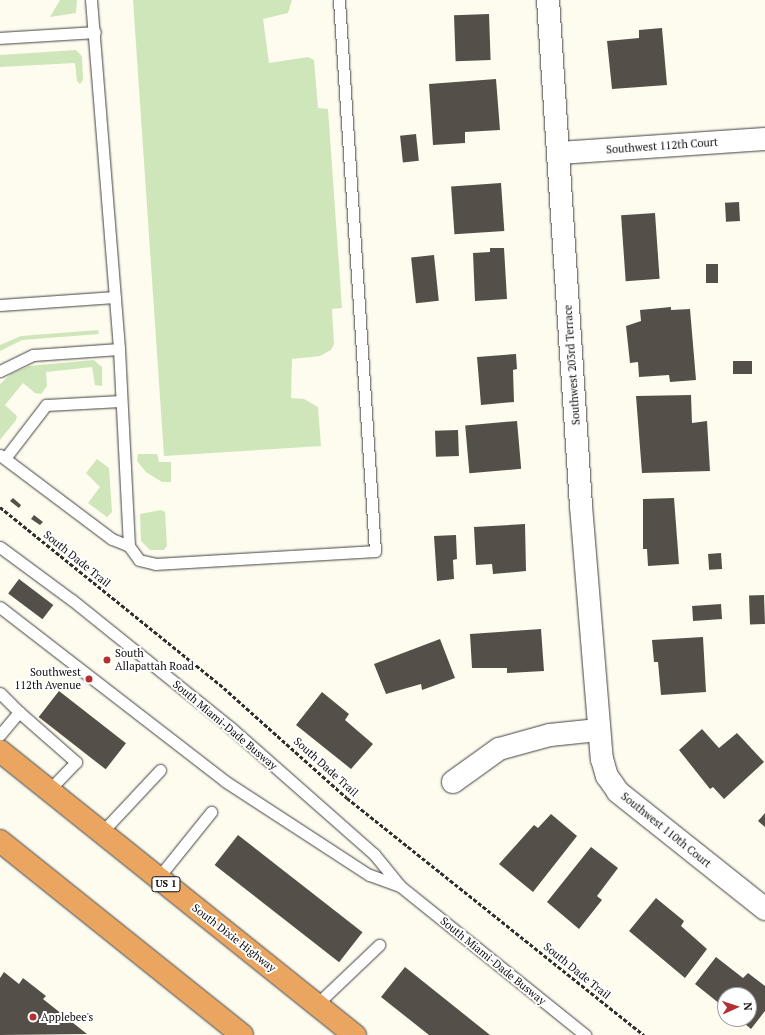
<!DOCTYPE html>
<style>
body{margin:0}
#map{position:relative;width:765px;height:1035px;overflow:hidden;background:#fefcee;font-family:"PT Serif",serif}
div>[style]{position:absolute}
.green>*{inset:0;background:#cfe6ba}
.building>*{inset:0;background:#554f4a;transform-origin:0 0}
.path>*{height:2.5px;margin-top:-1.25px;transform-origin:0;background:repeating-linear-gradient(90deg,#2f2f2f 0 4px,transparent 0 6px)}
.roads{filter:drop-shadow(0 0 1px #404040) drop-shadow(0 0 1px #404040)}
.lane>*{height:11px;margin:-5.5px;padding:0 5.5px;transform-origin:5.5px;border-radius:5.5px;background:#fff}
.street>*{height:22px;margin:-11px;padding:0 11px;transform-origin:11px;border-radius:11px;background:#fff}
.highway>*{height:22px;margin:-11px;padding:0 11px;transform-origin:11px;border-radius:11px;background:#eaa660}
.dots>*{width:11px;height:11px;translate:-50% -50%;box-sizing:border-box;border:2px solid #fff;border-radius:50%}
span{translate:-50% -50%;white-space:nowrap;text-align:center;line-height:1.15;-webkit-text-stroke:4px #fff;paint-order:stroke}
.shield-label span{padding:1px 3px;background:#fff;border:1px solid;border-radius:3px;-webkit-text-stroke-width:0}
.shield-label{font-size:10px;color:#0d0d0d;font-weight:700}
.street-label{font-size:11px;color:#0d0d0d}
.poi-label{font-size:11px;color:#0d0d0d}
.left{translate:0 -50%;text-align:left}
.right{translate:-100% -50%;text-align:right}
.north{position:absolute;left:717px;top:987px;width:40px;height:40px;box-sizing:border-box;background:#fff;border:1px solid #9e9e9e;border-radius:50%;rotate:87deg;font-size:11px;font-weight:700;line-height:16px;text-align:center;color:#0d0d0d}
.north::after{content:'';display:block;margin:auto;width:14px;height:18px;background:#b42f2f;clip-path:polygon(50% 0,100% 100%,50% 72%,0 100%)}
</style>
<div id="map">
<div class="green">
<i style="clip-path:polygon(60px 0,77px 0,76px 13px,50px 17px)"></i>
<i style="clip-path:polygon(133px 0,292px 0,288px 13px,263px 19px,269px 63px,308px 57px,314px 60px,318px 108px,328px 109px,342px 308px,332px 309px,334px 344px,331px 350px,320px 356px,292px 359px,291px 398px,304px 399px,318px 407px,321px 446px,164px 456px)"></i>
<i style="clip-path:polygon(76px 50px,82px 56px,83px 80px,80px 84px,77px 81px,75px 63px,0 67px,0 55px)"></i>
<i style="clip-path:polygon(98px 330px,99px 334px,22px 340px,0 351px,0 345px,21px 336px)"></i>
<i style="clip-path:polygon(94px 360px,102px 367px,102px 386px,95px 385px,92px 367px,46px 372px,47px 386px,41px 394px,35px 393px,23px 383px,5px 405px,17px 416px,16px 420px,0 440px,0 384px,11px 374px,29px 366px)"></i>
<i style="clip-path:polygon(138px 454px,157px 454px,159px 462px,171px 462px,171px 482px,162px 482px,146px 472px,137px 461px)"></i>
<i style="clip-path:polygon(97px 459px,109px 468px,112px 512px,107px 517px,88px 503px,100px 487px,86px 473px)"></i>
<i style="clip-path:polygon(161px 510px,165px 512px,167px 546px,164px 550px,150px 550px,141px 541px,140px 514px)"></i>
</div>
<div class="building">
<i style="left:489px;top:14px;width:46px;height:35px;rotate:88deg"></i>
<i style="clip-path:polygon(662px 28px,667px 85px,612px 89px,607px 41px,639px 38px,639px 30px)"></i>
<i style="clip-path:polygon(496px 79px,500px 130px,465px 132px,465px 143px,433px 145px,429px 84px)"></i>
<i style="left:416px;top:134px;width:27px;height:16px;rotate:84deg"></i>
<i style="left:501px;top:183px;width:48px;height:50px;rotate:86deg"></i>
<i style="left:739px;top:202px;width:19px;height:14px;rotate:87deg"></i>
<i style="left:655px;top:213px;width:66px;height:34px;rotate:86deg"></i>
<i style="clip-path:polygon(490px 248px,504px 248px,507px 299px,475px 301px,473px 253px,490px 252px)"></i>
<i style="left:434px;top:255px;width:46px;height:23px;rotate:84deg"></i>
<i style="left:706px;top:264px;width:12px;height:19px"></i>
<i style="clip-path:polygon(671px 307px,671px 310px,690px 309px,696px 380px,670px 382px,669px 375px,639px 377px,638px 362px,630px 363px,626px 326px,641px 321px,640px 310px)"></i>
<i style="clip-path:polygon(516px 354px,517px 369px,513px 370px,514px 402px,481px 405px,477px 357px)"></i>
<i style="left:752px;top:361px;width:13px;height:19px;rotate:90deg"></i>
<i style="clip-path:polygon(691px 395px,692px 423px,707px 421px,710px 471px,642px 473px,636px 396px)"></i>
<i style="left:517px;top:421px;width:48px;height:52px;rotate:85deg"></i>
<i style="left:458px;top:430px;width:26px;height:23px;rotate:88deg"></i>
<i style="clip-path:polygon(13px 498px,21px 505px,19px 508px,10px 501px)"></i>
<i style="clip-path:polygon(674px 498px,679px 564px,648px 566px,647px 549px,643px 549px,643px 499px)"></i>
<i style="clip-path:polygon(34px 515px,43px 522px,40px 525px,31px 519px)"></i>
<i style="clip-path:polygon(525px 524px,526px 571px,493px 574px,492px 564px,476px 565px,474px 527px)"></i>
<i style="clip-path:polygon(456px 535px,457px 559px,453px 560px,454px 579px,437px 581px,434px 536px)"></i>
<i style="left:721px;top:553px;width:16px;height:13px;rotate:86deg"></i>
<i style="left:19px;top:579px;width:43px;height:18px;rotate:37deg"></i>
<i style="left:764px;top:595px;width:29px;height:15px;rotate:88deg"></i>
<i style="left:721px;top:604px;width:15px;height:29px;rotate:86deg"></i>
<i style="clip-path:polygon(541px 629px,544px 671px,507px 673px,507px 668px,472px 668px,470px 634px)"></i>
<i style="clip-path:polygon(703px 637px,706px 692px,661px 695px,658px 662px,654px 662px,652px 640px)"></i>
<i style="clip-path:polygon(440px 639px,455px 678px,422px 690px,421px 684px,386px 694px,374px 664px)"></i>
<i style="left:59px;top:691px;width:85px;height:33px;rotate:38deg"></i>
<i style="clip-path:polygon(322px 692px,349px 714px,345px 720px,373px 744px,351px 769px,296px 725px)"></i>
<i style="clip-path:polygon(702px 729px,719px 748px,737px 733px,764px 762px,724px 799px,713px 787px,710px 789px,679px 750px)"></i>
<i style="clip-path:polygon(765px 813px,765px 827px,758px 821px)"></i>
<i style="clip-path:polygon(551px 814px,577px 836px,533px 892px,499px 864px,534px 825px,538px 828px)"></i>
<i style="left:238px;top:835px;width:158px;height:38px;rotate:38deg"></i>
<i style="clip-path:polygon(591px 847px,618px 868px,597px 896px,602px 900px,579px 929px,547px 902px)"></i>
<i style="clip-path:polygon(656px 898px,684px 921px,681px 926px,707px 949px,685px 978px,629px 931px)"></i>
<i style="clip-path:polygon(716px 957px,743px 978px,748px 973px,765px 986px,765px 1011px,751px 1029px,739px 1019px,749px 1019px,749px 995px,725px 995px,725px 1008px,695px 984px)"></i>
<i style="clip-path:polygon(405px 967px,490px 1035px,429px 1035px,381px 997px)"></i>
<i style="clip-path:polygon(4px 972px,19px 984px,23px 978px,46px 996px,43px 999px,87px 1034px,0 1035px,0 978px)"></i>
</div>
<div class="path">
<i style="left:0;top:507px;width:288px;rotate:38.9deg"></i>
<i style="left:224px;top:688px;width:165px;rotate:41.8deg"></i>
<i style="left:347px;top:798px;width:380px;rotate:38.6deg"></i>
</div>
<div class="roads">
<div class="lane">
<i style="left:91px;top:0;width:350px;rotate:85.4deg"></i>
<i style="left:119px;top:349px;width:197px;rotate:87.1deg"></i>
<i style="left:129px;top:546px;width:17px;rotate:54deg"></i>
<i style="left:139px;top:560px;width:17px;rotate:13deg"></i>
<i style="left:156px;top:564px;width:219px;rotate:-3.4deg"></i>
<i style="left:375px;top:551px;width:552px;rotate:-93.74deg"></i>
<i style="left:0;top:38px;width:95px;rotate:-3.6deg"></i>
<i style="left:0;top:305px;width:115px;rotate:-4deg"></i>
<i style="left:0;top:371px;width:37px;rotate:-26deg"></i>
<i style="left:33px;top:355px;width:86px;rotate:-4deg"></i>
<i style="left:0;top:455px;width:140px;rotate:36.9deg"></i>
<i style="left:112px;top:539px;width:18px;rotate:22deg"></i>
<i style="left:6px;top:457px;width:66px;rotate:-52.4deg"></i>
<i style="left:46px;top:405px;width:75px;rotate:-3.1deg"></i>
<i style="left:0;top:547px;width:89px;rotate:36.4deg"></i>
<i style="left:72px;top:600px;width:204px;rotate:38.8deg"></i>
<i style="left:231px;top:728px;width:191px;rotate:41.4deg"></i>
<i style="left:374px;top:854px;width:41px;rotate:50.9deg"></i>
<i style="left:400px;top:886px;width:33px;rotate:-160deg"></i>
<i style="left:369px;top:875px;width:172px;rotate:-146.9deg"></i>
<i style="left:225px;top:781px;width:284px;rotate:-142.3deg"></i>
<i style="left:0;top:693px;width:27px;rotate:45deg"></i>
<i style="left:19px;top:712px;width:30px;rotate:130deg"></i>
<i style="left:19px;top:712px;width:76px;rotate:41.3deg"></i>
<i style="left:76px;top:762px;width:39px;rotate:134deg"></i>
<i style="left:102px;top:832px;width:85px;rotate:-46.9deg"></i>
<i style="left:158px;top:878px;width:85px;rotate:-51.2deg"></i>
<i style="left:400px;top:886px;width:238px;rotate:38.8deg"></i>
<i style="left:317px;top:1004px;width:86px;rotate:-43.6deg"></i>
</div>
<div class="street">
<i style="left:548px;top:0;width:507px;rotate:86.27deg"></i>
<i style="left:581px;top:506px;width:254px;rotate:85.3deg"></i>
<i style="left:602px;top:759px;width:18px;rotate:74deg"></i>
<i style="left:607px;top:776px;width:19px;rotate:55deg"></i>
<i style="left:618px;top:792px;width:188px;rotate:38.5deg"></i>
<i style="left:559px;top:153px;width:206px;rotate:-3.9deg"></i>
<i style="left:453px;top:782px;width:57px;rotate:-35.7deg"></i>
<i style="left:499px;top:749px;width:53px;rotate:-15.4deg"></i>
<i style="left:550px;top:735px;width:48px;rotate:-5.9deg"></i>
</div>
<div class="highway">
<i style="left:0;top:751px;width:455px;rotate:38.7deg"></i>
<i style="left:0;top:841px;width:310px;rotate:38.7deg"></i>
</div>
</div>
<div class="dots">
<i style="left:107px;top:660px;background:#b42f2f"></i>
<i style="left:89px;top:679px;background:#b42f2f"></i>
<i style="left:33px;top:1017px;background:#b42f2f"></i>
</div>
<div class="shield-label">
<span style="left:166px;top:884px">US 1</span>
</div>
<div class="street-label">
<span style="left:662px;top:146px;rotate:-4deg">Southwest 112th Court</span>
<span style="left:572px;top:365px;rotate:-94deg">Southwest 203rd Terrace</span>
<span style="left:77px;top:559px;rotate:39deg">South Dade Trail</span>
<span style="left:225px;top:725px;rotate:40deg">South Miami-Dade Busway</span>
<span style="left:326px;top:767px;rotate:42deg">South Dade Trail</span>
<span style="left:666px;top:830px;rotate:39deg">Southwest 110th Court</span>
<span style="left:234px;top:938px;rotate:38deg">South Dixie Highway</span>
<span style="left:493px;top:961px;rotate:39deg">South Miami-Dade Busway</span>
<span style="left:577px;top:971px;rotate:39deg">South Dade Trail</span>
</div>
<div class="poi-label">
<span class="left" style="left:115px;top:660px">South<br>Allapattah Road</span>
<span class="right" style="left:81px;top:679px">Southwest<br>112th Avenue</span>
<span class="left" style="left:41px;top:1017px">Applebee's</span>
</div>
<div class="north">N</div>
</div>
